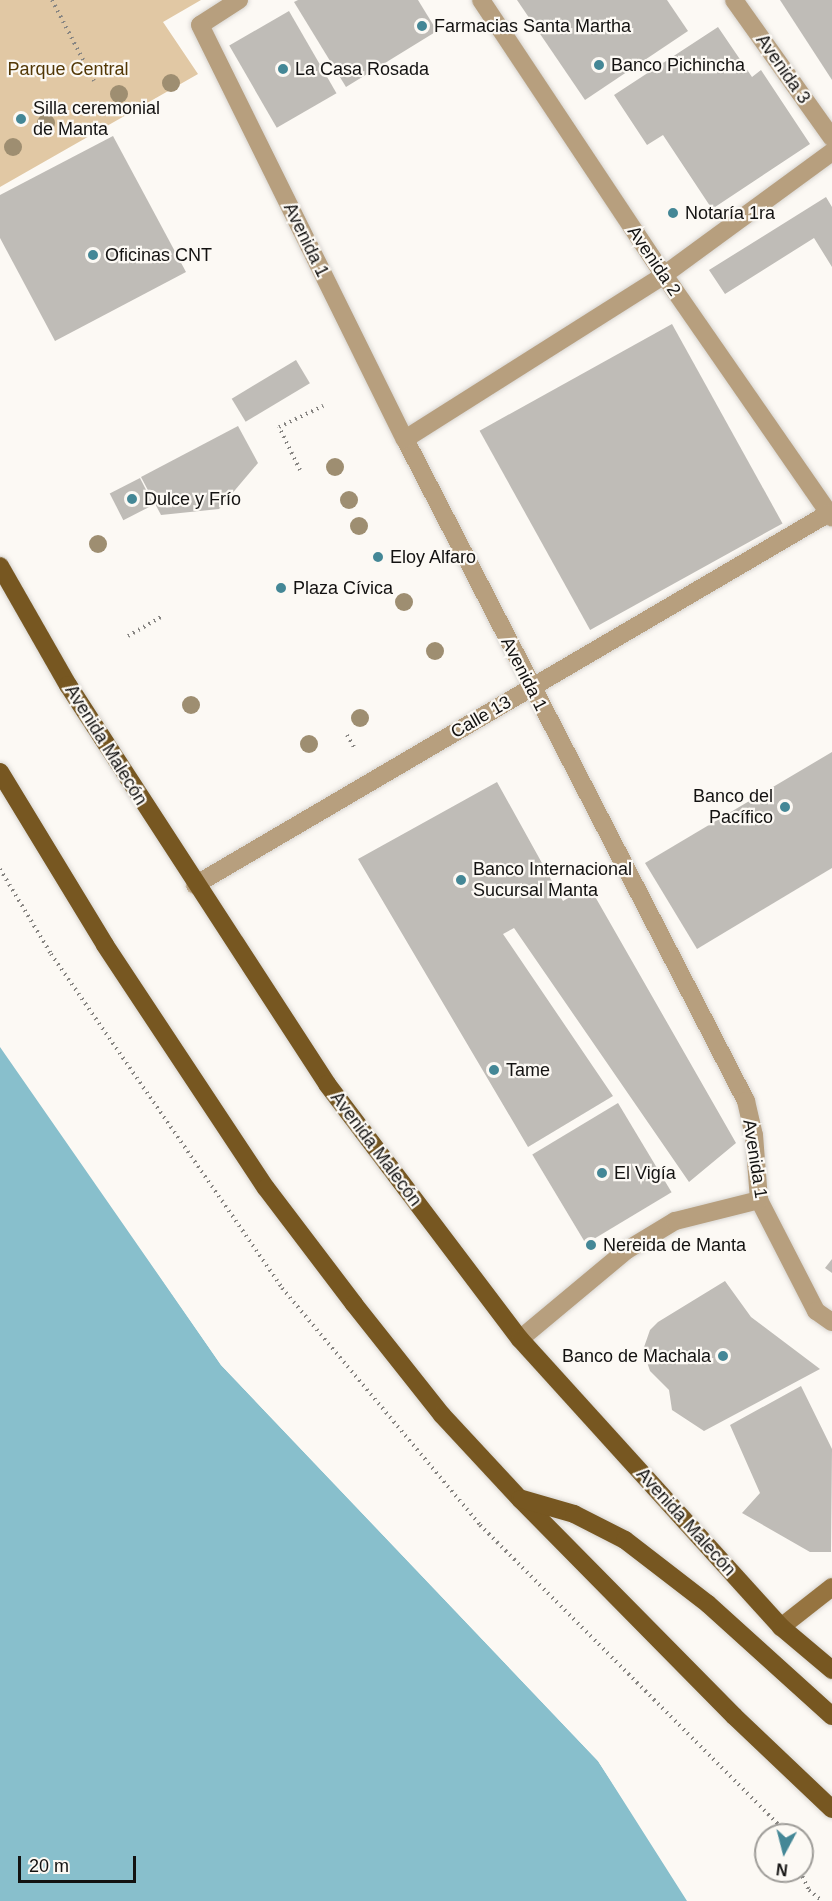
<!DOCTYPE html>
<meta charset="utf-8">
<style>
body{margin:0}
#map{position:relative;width:832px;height:1901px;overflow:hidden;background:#fcf9f4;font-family:Helvetica,sans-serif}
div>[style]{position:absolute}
.green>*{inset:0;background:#e1c8a4}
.water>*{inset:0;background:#88bfcc}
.pier>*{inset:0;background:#fcf9f4}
.building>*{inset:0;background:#bfbcb7;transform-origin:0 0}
.path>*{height:4px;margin-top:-2px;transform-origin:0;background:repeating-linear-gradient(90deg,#878582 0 1.5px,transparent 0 6px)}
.roads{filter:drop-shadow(0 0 2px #d7d4d0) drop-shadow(0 0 2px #d7d4d0)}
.street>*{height:18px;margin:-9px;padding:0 9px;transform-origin:9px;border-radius:9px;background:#b79f7e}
.secondary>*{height:18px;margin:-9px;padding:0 9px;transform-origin:9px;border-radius:9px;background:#967440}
.primary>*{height:18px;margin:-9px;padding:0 9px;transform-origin:9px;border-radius:9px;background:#775721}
.trees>*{width:18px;height:18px;margin:-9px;border-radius:50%;background:#9e8e71}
.dots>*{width:16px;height:16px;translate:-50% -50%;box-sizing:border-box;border:3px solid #fcf9f4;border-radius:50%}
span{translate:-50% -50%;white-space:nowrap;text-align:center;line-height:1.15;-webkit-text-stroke:4.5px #fcf9f4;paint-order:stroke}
.poi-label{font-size:18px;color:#131211}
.left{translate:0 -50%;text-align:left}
.right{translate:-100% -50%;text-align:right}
.park-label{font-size:18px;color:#523705}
.street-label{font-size:18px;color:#131211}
.north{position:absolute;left:754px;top:1823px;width:60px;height:60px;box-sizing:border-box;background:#fcf9f4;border:2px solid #9f9d99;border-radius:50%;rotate:187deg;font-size:16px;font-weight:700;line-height:24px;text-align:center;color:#131211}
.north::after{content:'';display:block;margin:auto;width:21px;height:27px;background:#448796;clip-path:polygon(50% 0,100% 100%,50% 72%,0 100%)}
.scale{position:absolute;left:18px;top:1856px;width:118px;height:27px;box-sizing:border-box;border:3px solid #131211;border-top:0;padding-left:8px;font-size:18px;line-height:21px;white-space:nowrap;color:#131211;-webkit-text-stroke:4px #fcf9f4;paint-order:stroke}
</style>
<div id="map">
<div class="green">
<i style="clip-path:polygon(0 0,201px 0,163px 22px,198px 74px,0 187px)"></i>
</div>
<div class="water">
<i style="clip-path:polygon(0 1047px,221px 1365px,598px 1761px,687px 1901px,0 1901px)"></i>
</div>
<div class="pier">
<i style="clip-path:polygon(0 1044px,223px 1363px,600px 1759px,690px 1901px,598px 1761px,221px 1365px)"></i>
</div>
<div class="building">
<i style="clip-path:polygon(298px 0,418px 0,437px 31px,346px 87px,294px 2px)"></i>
<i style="clip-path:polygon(517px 0,667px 0,688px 31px,585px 100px)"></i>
<i style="clip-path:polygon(780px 0,832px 0,832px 80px)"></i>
<i style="left:289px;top:11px;width:95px;height:69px;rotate:60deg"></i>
<i style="clip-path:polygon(718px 27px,752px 77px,761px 70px,810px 144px,712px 209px,663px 135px,647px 145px,614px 95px)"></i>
<i style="clip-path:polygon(113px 136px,186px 272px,55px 341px,0 238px,0 195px)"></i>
<i style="clip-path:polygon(826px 197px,832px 207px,832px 267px,814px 238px,725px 294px,709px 270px)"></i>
<i style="left:672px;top:324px;width:228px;height:220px;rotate:61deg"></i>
<i style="left:296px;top:360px;width:27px;height:75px;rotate:59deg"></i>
<i style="clip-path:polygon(238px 426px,258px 463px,219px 509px,161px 515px,141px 477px)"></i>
<i style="left:140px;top:478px;width:30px;height:34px;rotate:63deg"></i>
<i style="clip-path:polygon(832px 752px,832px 868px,697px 949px,645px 863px)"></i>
<i style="clip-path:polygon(497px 782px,563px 901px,589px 886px,736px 1143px,689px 1182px,514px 928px,503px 934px,613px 1096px,528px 1147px,358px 859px)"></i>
<i style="left:618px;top:1103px;width:104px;height:100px;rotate:59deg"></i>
<i style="clip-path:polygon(832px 1259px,832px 1273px,825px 1268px)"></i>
<i style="clip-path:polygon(725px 1281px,751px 1317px,820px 1369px,704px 1431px,672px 1410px,669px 1390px,650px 1371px,643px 1350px,650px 1330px,658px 1322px)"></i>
<i style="clip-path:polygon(801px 1386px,832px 1449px,831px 1552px,810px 1552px,742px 1513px,760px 1493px,730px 1425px)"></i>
</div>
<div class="path">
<i style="left:52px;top:0;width:91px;rotate:62.6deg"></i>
<i style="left:300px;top:470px;width:48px;rotate:-116deg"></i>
<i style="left:279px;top:427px;width:49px;rotate:-25.5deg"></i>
<i style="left:128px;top:636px;width:39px;rotate:-30deg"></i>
<i style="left:347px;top:735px;width:16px;rotate:60deg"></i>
<i style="left:0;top:869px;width:99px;rotate:59deg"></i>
<i style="left:51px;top:954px;width:406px;rotate:55.3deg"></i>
<i style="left:282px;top:1288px;width:309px;rotate:50.1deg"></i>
<i style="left:480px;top:1525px;width:424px;rotate:45.1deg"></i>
<i style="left:779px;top:1825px;width:11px;rotate:68deg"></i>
<i style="left:800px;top:1871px;width:21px;rotate:65deg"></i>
<i style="left:809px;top:1890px;width:17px;rotate:40deg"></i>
</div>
<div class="roads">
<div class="street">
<i style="left:239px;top:0;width:46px;rotate:147.3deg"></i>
<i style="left:200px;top:25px;width:462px;rotate:63.7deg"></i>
<i style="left:405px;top:439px;width:745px;rotate:62.75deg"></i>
<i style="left:746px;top:1101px;width:35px;rotate:77deg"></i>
<i style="left:754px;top:1135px;width:65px;rotate:85.6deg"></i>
<i style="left:759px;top:1200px;width:125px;rotate:62.8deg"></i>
<i style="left:816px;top:1311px;width:19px;rotate:35deg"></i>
<i style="left:481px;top:0;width:330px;rotate:56.4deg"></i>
<i style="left:664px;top:275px;width:295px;rotate:55.3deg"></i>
<i style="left:734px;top:0;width:169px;rotate:54.6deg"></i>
<i style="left:405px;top:439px;width:307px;rotate:-32.3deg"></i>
<i style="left:664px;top:275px;width:208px;rotate:-36.2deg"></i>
<i style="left:195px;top:885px;width:735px;rotate:-30.4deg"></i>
<i style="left:520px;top:1339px;width:139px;rotate:-39.8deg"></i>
<i style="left:627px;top:1250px;width:56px;rotate:-31.1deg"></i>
<i style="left:675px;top:1221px;width:87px;rotate:-14deg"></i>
</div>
<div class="secondary">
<i style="left:781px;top:1627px;width:65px;rotate:-38.1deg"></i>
</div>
<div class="primary">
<i style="left:0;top:566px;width:137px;rotate:60.3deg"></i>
<i style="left:68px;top:685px;width:476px;rotate:57deg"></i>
<i style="left:327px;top:1084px;width:320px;rotate:52.9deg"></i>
<i style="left:520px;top:1339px;width:389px;rotate:47.8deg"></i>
<i style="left:781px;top:1627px;width:67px;rotate:40.1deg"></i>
<i style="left:0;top:772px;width:202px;rotate:58.7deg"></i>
<i style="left:105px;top:945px;width:291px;rotate:56.5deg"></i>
<i style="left:266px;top:1188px;width:146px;rotate:52.8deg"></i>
<i style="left:354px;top:1304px;width:142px;rotate:51.6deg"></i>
<i style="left:442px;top:1415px;width:115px;rotate:47.1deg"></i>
<i style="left:520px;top:1499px;width:305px;rotate:45.4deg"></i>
<i style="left:734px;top:1716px;width:135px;rotate:43.5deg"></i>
<i style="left:522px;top:1499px;width:54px;rotate:16.1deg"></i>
<i style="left:574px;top:1514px;width:57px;rotate:27deg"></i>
<i style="left:625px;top:1540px;width:105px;rotate:37.6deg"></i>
<i style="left:708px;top:1604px;width:167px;rotate:42.1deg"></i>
</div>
</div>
<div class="trees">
<i style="left:171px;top:83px"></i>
<i style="left:119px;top:94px"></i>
<i style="left:46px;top:123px"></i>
<i style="left:13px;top:147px"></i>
<i style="left:335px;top:467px"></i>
<i style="left:349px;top:500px"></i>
<i style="left:359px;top:526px"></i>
<i style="left:98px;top:544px"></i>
<i style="left:404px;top:602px"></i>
<i style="left:435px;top:651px"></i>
<i style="left:191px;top:705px"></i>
<i style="left:360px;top:718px"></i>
<i style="left:309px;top:744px"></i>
</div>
<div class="dots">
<i style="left:422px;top:26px;background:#448796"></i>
<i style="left:599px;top:65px;background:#448796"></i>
<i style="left:283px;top:69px;background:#448796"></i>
<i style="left:21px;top:119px;background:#448796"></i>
<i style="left:673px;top:213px;background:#448796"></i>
<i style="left:93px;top:255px;background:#448796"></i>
<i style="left:132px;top:499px;background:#448796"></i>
<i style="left:378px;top:557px;background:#448796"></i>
<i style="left:281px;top:588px;background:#448796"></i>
<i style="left:785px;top:807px;background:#448796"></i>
<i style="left:461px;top:880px;background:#448796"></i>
<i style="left:494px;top:1070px;background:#448796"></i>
<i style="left:602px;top:1173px;background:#448796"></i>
<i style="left:591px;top:1245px;background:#448796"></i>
<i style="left:723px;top:1356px;background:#448796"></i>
</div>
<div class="poi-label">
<span class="left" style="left:434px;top:26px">Farmacias Santa Martha</span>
<span class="left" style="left:611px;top:65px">Banco Pichincha</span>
<span class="left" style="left:295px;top:69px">La Casa Rosada</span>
<span class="left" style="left:33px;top:119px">Silla ceremonial<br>de Manta</span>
<span class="left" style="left:685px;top:213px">Notaría 1ra</span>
<span class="left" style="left:105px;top:255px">Oficinas CNT</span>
<span class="left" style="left:144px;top:499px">Dulce y Frío</span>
<span class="left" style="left:390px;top:557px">Eloy Alfaro</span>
<span class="left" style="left:293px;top:588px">Plaza Cívica</span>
<span class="right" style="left:773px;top:807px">Banco del<br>Pacífico</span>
<span class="left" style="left:473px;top:880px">Banco Internacional<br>Sucursal Manta</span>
<span class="left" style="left:506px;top:1070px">Tame</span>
<span class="left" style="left:614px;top:1173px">El Vigía</span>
<span class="left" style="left:603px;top:1245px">Nereida de Manta</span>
<span class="right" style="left:711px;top:1356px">Banco de Machala</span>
</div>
<div class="park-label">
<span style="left:68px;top:69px">Parque Central</span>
</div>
<div class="street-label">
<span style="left:783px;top:69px;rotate:55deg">Avenida 3</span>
<span style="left:306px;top:240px;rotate:64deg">Avenida 1</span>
<span style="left:654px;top:261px;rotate:56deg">Avenida 2</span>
<span style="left:524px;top:674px;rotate:63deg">Avenida 1</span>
<span style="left:481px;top:717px;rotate:-30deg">Calle 13</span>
<span style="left:106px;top:745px;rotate:58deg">Avenida Malecón</span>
<span style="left:376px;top:1149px;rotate:53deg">Avenida Malecón</span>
<span style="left:755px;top:1159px;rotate:81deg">Avenida 1</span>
<span style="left:686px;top:1522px;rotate:48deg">Avenida Malecón</span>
</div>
<div class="north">N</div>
<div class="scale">20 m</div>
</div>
